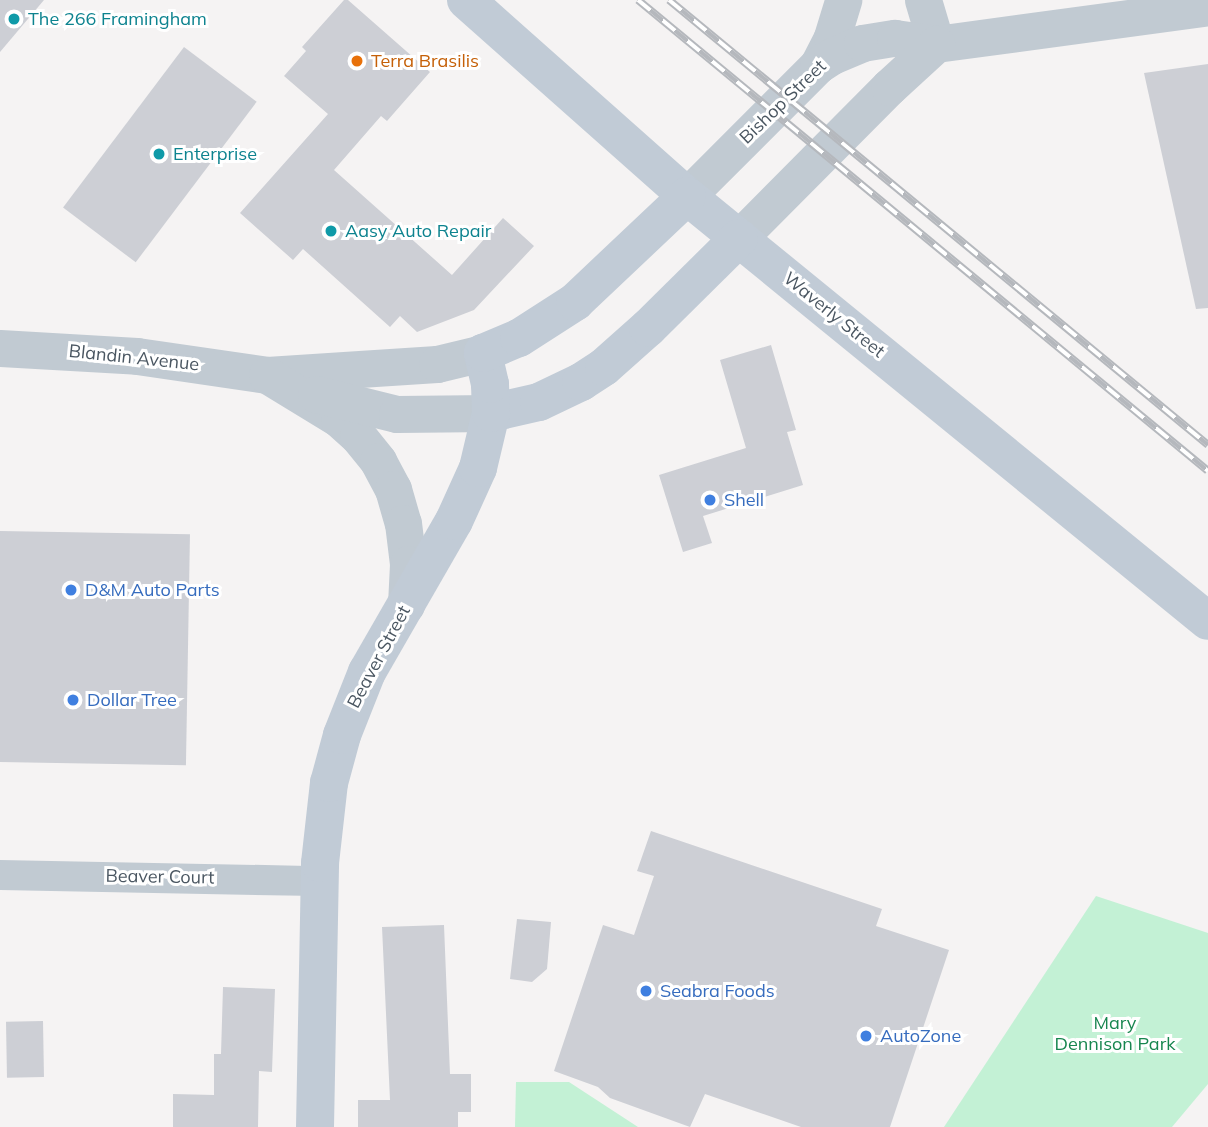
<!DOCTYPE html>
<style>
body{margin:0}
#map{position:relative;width:1208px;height:1127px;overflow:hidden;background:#f5f3f3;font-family:Mulish,sans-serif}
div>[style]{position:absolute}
.green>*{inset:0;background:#c3f1d5}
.building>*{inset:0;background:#cdcfd5;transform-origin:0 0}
.minor>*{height:30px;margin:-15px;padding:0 15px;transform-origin:15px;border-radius:15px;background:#c1cad2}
.tertiary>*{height:37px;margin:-18.5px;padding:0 18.5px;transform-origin:18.5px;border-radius:18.5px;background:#c1cad2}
.secondary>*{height:38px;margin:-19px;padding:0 19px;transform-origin:19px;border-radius:19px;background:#c1cbd6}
.rail>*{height:8px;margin-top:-4px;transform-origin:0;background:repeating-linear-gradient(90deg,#fff 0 16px,#b5b8bd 0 32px);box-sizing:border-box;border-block:2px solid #b5b8bd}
.dots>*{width:19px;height:19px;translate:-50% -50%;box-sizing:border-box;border:4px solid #fff;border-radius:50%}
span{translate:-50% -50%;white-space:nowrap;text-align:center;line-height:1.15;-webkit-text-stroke:6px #fff;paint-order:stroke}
.culture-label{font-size:18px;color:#0d838f}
.left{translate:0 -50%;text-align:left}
.food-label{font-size:18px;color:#c56008}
.street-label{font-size:18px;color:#4a5661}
.shop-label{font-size:18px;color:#366cbe}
.park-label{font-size:18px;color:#17864f}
</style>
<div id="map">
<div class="green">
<i style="clip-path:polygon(1096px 896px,1208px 933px,1208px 1084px,1172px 1127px,944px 1127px)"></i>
<i style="clip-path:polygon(516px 1082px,569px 1082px,638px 1127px,515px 1127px)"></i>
</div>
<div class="building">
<i style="clip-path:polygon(0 0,44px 0,0 52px)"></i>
<i style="clip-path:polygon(344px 0,348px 0,430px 72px,387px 121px,381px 116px,334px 170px,452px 275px,503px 218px,534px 246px,474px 310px,417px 332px,400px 316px,390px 327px,303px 249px,293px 260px,240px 213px,328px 114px,284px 76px,306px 51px,302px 47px)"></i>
<i style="left:184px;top:47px;width:91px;height:201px;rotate:37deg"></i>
<i style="clip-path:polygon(1208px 64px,1208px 308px,1196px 309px,1144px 73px)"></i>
<i style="clip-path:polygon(771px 345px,796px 430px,787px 432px,803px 485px,703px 516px,712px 543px,683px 552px,659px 475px,746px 448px,720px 360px)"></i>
<i style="left:0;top:531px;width:190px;height:231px;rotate:1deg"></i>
<i style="clip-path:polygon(651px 831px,882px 909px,876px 926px,949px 950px,890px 1127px,801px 1127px,705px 1094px,690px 1127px,610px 1098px,598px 1087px,554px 1071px,603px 925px,634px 935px,654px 876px,637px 871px)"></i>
<i style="clip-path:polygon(517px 919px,551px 922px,547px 969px,532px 982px,510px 979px)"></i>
<i style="clip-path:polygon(444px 925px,450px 1074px,471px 1074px,471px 1112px,458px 1112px,458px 1127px,358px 1127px,358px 1100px,390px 1100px,382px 927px)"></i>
<i style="clip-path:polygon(223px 987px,275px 989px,272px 1072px,259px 1071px,258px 1127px,173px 1127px,173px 1094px,214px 1095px,214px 1054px,221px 1054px)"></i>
<i style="left:43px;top:1021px;width:56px;height:37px;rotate:89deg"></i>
</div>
<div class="minor">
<i style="left:0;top:875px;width:319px;rotate:1.1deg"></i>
</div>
<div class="tertiary">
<i style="left:923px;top:0;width:46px;rotate:73.5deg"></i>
<i style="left:818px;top:65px;width:31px;rotate:-63deg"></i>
<i style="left:832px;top:37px;width:39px;rotate:-73deg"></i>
<i style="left:687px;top:196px;width:185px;rotate:-45deg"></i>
<i style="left:818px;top:65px;width:17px;rotate:-33deg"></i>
<i style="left:832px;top:56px;width:33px;rotate:-23deg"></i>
<i style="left:862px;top:43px;width:33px;rotate:-9deg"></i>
<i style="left:895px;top:38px;width:41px;rotate:8.3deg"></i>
<i style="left:936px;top:44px;width:275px;rotate:-7.7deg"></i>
<i style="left:739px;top:238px;width:213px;rotate:-45.2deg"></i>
<i style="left:889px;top:87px;width:64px;rotate:-42.5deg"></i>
<i style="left:0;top:348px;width:137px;rotate:3.3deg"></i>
<i style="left:137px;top:356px;width:131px;rotate:8.3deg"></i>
<i style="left:267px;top:375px;width:170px;rotate:-3.7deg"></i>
<i style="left:437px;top:364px;width:47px;rotate:-13.4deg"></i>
<i style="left:267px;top:375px;width:84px;rotate:31.4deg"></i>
<i style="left:339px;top:419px;width:25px;rotate:42deg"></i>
<i style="left:358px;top:436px;width:32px;rotate:51deg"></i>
<i style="left:378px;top:461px;width:32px;rotate:62deg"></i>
<i style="left:393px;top:489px;width:35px;rotate:74deg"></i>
<i style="left:403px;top:523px;width:41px;rotate:83deg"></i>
<i style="left:408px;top:564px;width:41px;rotate:92.8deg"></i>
<i style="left:316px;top:394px;width:83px;rotate:13.9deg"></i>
<i style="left:397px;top:414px;width:94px;rotate:-0.6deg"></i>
</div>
<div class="secondary">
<i style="left:466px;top:0;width:295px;rotate:41.6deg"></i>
<i style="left:687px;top:196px;width:672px;rotate:39.21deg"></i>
<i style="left:491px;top:413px;width:49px;rotate:-12.9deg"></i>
<i style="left:539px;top:402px;width:47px;rotate:-25.5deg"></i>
<i style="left:581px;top:382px;width:27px;rotate:-33deg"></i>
<i style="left:604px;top:367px;width:59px;rotate:-41.6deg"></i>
<i style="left:648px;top:328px;width:128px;rotate:-44.7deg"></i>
<i style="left:315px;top:1127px;width:264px;rotate:-88.9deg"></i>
<i style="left:320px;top:863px;width:81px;rotate:-83.6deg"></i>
<i style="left:329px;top:783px;width:50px;rotate:-74.8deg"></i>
<i style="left:342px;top:735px;width:68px;rotate:-68.4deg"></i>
<i style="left:367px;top:672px;width:174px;rotate:-60.1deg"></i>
<i style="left:454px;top:521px;width:58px;rotate:-65.6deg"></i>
<i style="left:478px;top:468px;width:57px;rotate:-76.7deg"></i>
<i style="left:491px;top:413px;width:29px;rotate:-92deg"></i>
<i style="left:490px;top:384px;width:32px;rotate:-103deg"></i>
<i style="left:483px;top:353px;width:39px;rotate:-23deg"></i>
<i style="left:519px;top:338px;width:67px;rotate:-32.7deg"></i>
<i style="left:575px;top:302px;width:154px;rotate:-43.4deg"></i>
</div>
<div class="rail">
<i style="left:638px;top:0;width:739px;rotate:39.57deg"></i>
<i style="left:669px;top:0;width:699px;rotate:39.54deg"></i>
</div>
<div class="dots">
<i style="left:14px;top:19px;background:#0f9aa8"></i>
<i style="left:357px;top:61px;background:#e8710a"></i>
<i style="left:159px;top:154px;background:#0f9aa8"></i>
<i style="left:331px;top:231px;background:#0f9aa8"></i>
<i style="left:710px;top:500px;background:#3f7fe0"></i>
<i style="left:71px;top:590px;background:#3f7fe0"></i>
<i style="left:73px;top:700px;background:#3f7fe0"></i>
<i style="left:646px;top:991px;background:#3f7fe0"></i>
<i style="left:866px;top:1036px;background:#3f7fe0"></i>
</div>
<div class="culture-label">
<span class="left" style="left:28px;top:19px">The 266 Framingham</span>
<span class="left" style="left:173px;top:154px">Enterprise</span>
<span class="left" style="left:345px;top:231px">Aasy Auto Repair</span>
</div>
<div class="food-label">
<span class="left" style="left:371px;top:61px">Terra Brasilis</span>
</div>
<div class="street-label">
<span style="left:783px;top:102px;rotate:-44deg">Bishop Street</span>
<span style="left:834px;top:315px;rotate:39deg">Waverly Street</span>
<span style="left:134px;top:358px;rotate:6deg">Blandin Avenue</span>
<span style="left:379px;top:657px;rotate:-62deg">Beaver Street</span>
<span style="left:160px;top:877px;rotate:1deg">Beaver Court</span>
</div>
<div class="shop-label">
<span class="left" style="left:724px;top:500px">Shell</span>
<span class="left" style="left:85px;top:590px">D&amp;M Auto Parts</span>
<span class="left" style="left:87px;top:700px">Dollar Tree</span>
<span class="left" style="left:660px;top:991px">Seabra Foods</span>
<span class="left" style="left:880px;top:1036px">AutoZone</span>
</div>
<div class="park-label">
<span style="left:1115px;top:1034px">Mary<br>Dennison Park</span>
</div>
</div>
